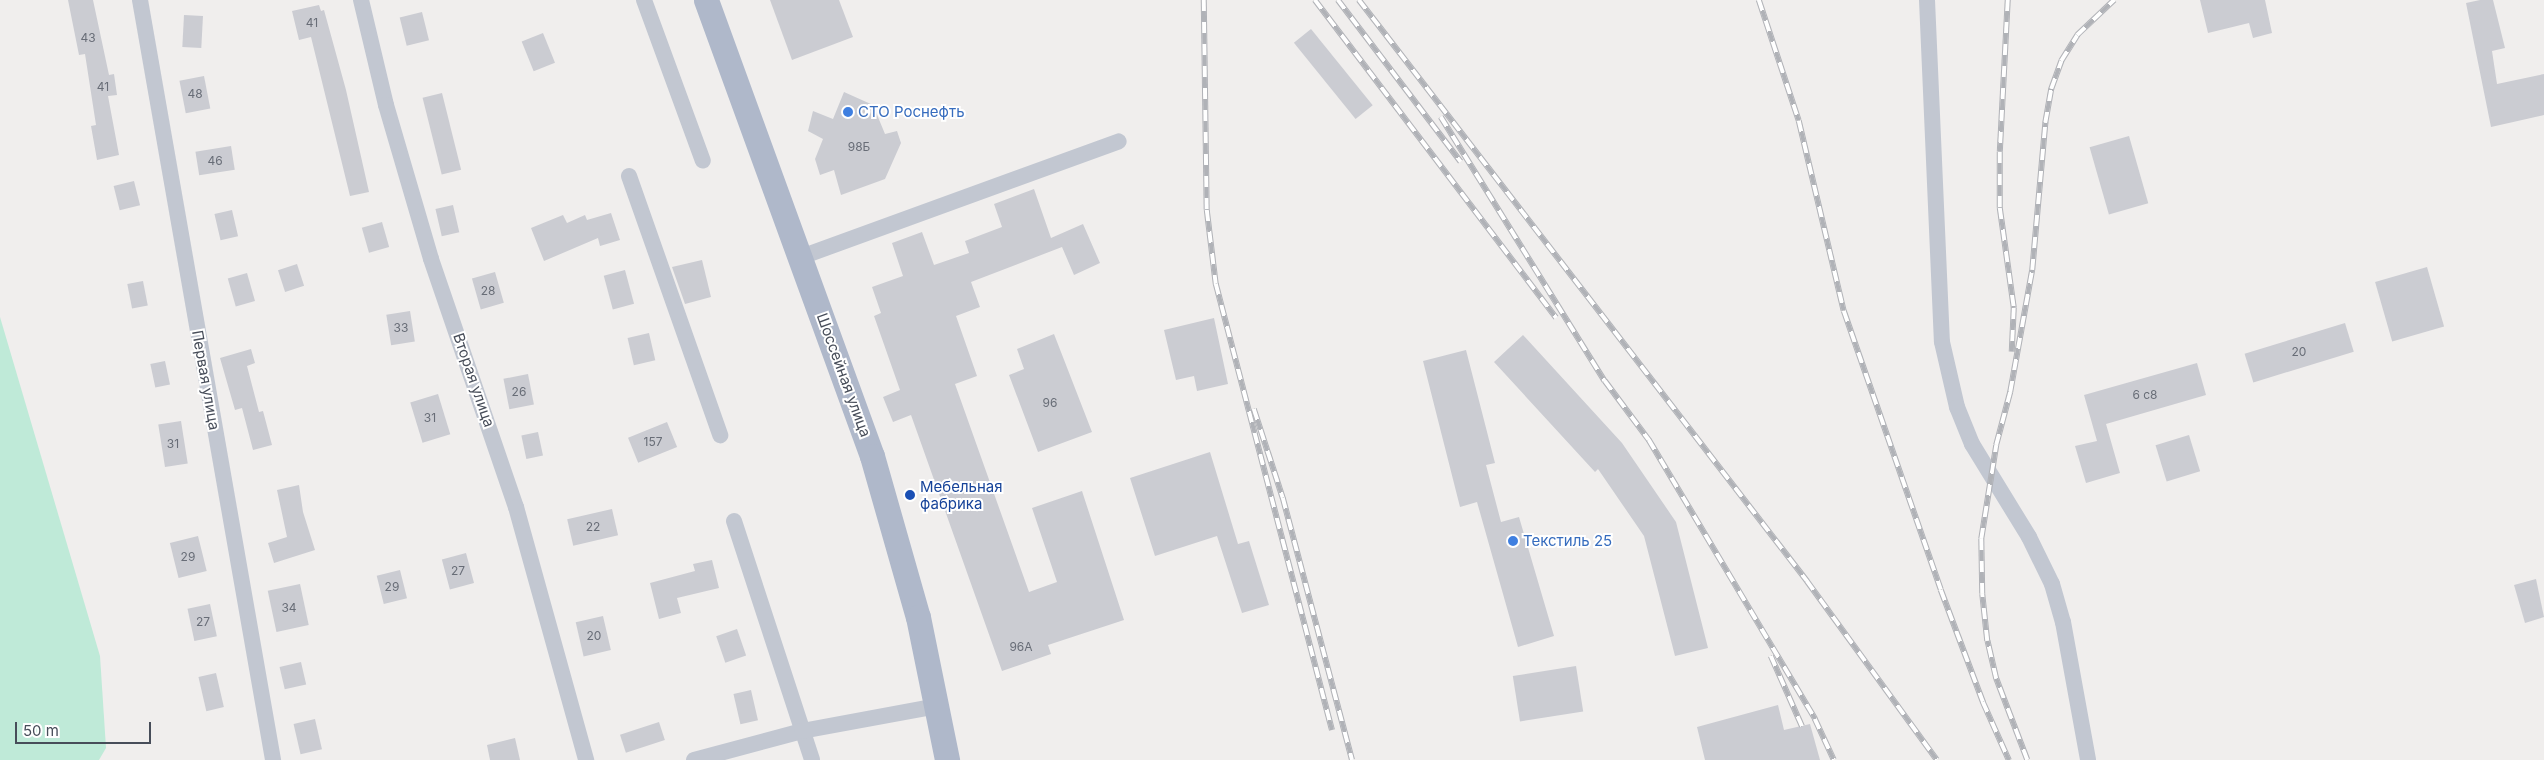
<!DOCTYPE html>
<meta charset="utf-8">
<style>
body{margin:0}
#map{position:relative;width:2544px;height:760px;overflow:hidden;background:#f0eeed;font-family:Inter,sans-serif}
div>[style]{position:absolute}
.green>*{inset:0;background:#bfead8}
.building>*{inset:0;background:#cbccd2;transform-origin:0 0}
.minor>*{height:16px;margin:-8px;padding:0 8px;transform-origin:8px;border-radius:8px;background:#c2c7d1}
.primary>*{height:25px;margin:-12.5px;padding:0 12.5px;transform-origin:12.5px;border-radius:12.5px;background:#afb8ca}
.rail>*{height:5.5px;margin-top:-2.75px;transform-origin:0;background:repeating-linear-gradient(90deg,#fff 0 11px,#b0b2b7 0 22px);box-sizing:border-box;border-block:1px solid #b0b2b7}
.dots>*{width:14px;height:14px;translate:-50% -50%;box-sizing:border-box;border:2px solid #fff;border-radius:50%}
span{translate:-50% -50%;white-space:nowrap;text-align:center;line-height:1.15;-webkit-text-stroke:4px #fff;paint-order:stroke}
.number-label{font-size:12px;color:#686d77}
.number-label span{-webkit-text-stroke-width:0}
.shop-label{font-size:15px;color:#366cbe}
.left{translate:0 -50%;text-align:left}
.street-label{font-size:15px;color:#474d59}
.transit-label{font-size:15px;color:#164399}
.scale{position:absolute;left:15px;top:722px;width:136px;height:22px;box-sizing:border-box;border:2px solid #474d59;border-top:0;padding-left:6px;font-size:15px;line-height:18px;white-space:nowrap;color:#474d59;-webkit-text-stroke:4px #fff;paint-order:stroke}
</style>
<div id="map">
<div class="green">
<i style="clip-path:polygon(0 317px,100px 656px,106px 748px,99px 760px,0 760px)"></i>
</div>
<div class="building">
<i style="clip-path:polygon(68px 0,93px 0,109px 75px,114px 74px,117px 95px,108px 96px,119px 155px,97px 160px,91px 126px,96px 125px,85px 54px,79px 55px)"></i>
<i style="clip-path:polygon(770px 0,839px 0,853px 37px,792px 60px)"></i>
<i style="clip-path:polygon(2200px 0,2265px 0,2272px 33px,2253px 38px,2249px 23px,2208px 33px)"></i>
<i style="clip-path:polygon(2480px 0,2493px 0,2505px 48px,2492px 51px,2497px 84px,2544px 74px,2544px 115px,2491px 127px,2466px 3px)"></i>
<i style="clip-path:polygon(319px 5px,321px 11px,324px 10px,346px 90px,369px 192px,350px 196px,311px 37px,299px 40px,292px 11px)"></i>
<i style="left:422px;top:12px;width:29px;height:23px;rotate:76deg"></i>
<i style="left:184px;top:15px;width:19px;height:32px;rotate:3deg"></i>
<i style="left:1311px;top:29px;width:98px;height:22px;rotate:51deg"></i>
<i style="left:543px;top:33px;width:32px;height:23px;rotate:68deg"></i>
<i style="left:204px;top:76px;width:33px;height:25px;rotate:79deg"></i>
<i style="clip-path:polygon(844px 92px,873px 105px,885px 134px,897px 131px,901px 143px,885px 179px,841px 195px,834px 170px,820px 175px,815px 159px,823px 139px,808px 131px,813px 111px,833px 119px)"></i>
<i style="left:442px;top:93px;width:79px;height:20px;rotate:76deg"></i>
<i style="left:2129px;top:136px;width:70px;height:41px;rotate:74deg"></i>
<i style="left:231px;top:146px;width:24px;height:36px;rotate:81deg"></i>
<i style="left:134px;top:181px;width:25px;height:21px;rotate:76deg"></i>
<i style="clip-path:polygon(1034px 189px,1051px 238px,1083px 224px,1100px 263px,1074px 275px,1062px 247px,971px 282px,980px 307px,956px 316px,977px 376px,955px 384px,1029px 592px,1057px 582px,1032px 508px,1082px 491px,1124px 620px,1048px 645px,1051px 654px,1002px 671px,911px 415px,893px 422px,883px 397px,900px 390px,874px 316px,881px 313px,872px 287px,903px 276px,892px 243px,922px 232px,934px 265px,969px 253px,965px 241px,1002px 227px,994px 204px)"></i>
<i style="left:453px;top:205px;width:28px;height:18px;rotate:77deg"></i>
<i style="left:232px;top:210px;width:27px;height:18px;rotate:77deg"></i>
<i style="clip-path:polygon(611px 213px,620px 240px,600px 246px,598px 238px,544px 261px,531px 228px,563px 215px,567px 223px,585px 215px,587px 220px)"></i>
<i style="left:382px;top:222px;width:26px;height:21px;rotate:74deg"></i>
<i style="clip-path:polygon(702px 260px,711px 297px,685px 304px,672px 267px)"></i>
<i style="left:297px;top:264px;width:23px;height:20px;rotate:72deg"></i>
<i style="left:2427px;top:267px;width:62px;height:54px;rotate:74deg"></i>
<i style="left:625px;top:270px;width:35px;height:22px;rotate:75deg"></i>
<i style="left:495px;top:272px;width:32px;height:24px;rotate:74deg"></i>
<i style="left:247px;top:273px;width:29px;height:20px;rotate:74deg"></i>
<i style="left:143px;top:281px;width:25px;height:16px;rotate:79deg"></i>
<i style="left:410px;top:311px;width:31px;height:24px;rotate:81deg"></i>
<i style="clip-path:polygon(1214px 318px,1228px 384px,1197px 391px,1194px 376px,1176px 380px,1164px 330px)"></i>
<i style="left:2345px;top:323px;width:30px;height:105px;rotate:73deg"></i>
<i style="left:649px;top:333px;width:28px;height:22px;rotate:77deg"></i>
<i style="clip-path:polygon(1054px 334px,1092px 432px,1038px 452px,1009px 375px,1024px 369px,1017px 349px)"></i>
<i style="clip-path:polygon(1523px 335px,1622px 443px,1676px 522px,1708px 648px,1675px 656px,1644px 536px,1598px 469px,1595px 472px,1494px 362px)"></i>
<i style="clip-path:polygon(251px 349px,255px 363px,247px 366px,259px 412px,263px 411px,272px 445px,253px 450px,242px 408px,235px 410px,220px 358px)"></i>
<i style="clip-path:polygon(1466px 350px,1495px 463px,1486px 465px,1501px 522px,1519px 517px,1554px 636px,1518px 647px,1477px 502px,1460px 507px,1423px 361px)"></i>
<i style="left:165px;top:361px;width:24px;height:15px;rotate:78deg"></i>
<i style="clip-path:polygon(2197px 363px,2206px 395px,2106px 424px,2120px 473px,2086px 483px,2075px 446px,2097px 441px,2084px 395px)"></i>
<i style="left:528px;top:374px;width:31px;height:25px;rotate:79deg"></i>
<i style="left:438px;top:394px;width:42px;height:29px;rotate:73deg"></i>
<i style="left:181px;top:421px;width:43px;height:23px;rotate:81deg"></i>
<i style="left:667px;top:422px;width:27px;height:42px;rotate:68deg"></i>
<i style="left:538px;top:432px;width:24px;height:17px;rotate:78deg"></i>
<i style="left:2189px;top:435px;width:38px;height:35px;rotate:73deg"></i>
<i style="clip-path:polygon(1210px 452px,1238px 544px,1249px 541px,1269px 605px,1242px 613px,1217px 536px,1155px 556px,1130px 478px)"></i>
<i style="clip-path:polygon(299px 485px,303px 512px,315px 550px,274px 563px,268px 543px,287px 537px,277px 490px)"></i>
<i style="left:612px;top:509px;width:27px;height:46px;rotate:77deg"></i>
<i style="left:198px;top:536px;width:36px;height:29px;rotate:76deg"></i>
<i style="left:466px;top:553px;width:31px;height:25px;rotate:75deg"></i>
<i style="clip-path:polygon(712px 560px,719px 588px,677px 598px,681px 613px,659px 619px,650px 583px,695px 571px,693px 564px)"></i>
<i style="left:400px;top:570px;width:29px;height:24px;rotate:76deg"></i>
<i style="clip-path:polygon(2536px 579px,2544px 617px,2525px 623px,2514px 585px)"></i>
<i style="left:300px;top:584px;width:42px;height:33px;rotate:78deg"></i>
<i style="left:210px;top:604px;width:33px;height:23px;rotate:78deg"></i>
<i style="left:603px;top:616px;width:35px;height:28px;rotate:77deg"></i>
<i style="left:737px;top:629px;width:28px;height:22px;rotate:71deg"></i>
<i style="left:301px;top:662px;width:23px;height:22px;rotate:77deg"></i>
<i style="left:1576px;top:666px;width:46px;height:64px;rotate:81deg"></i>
<i style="left:216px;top:673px;width:35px;height:18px;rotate:77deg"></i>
<i style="left:751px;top:690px;width:31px;height:18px;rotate:77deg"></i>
<i style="clip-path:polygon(1778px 705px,1784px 730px,1810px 724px,1820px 760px,1705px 760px,1697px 727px)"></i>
<i style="left:315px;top:719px;width:31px;height:22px;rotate:77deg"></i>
<i style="left:659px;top:722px;width:19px;height:41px;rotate:72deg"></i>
<i style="clip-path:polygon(515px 738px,520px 760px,490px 760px,487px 745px)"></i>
</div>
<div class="minor">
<i style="left:140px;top:0;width:772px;rotate:80.07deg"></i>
<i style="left:361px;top:0;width:108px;rotate:76.6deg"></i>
<i style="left:386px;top:105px;width:160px;rotate:73.7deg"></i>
<i style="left:431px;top:259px;width:262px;rotate:71.1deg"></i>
<i style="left:516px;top:507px;width:263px;rotate:74.5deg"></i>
<i style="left:644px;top:0;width:171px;rotate:69.9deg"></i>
<i style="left:1927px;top:0;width:342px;rotate:87.5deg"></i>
<i style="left:1942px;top:342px;width:67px;rotate:77deg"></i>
<i style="left:1957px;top:407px;width:40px;rotate:68deg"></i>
<i style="left:1972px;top:444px;width:109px;rotate:58.5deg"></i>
<i style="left:2029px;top:537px;width:52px;rotate:63.9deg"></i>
<i style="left:2052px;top:584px;width:40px;rotate:74deg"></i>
<i style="left:2063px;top:622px;width:140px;rotate:79.7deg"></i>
<i style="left:629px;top:176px;width:275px;rotate:70.6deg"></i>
<i style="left:801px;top:257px;width:338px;rotate:-20deg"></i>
<i style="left:734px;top:521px;width:251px;rotate:71.9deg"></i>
<i style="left:694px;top:760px;width:112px;rotate:-15deg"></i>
<i style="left:802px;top:731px;width:137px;rotate:-10.5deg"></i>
</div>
<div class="primary">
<i style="left:706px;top:0;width:485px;rotate:70deg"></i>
<i style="left:872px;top:456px;width:167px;rotate:74.1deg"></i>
<i style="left:918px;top:617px;width:146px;rotate:78.5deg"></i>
</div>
<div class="rail">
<i style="left:1204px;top:0;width:210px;rotate:89.2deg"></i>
<i style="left:1207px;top:210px;width:75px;rotate:83.1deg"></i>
<i style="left:1216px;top:284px;width:461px;rotate:75.4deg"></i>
<i style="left:1315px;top:0;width:399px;rotate:52.8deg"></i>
<i style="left:1338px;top:0;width:203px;rotate:52.8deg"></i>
<i style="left:1359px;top:0;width:734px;rotate:52.36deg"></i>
<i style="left:1807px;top:581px;width:221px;rotate:54deg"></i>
<i style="left:1759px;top:0;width:127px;rotate:71.7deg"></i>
<i style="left:1799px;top:121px;width:195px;rotate:76.7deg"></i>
<i style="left:1844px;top:311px;width:295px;rotate:70.8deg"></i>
<i style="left:1941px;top:590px;width:120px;rotate:69.4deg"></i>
<i style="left:1983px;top:702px;width:64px;rotate:65.9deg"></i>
<i style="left:2008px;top:0;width:152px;rotate:93deg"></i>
<i style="left:2000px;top:152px;width:56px;rotate:90deg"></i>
<i style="left:2000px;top:208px;width:101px;rotate:82deg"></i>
<i style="left:2014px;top:308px;width:44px;rotate:92.6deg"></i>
<i style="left:1441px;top:117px;width:311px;rotate:58.2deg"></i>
<i style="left:1605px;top:381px;width:74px;rotate:53.3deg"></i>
<i style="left:1649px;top:440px;width:325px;rotate:59.2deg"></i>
<i style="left:1815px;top:719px;width:45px;rotate:65.1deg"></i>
<i style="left:1254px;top:409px;width:94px;rotate:72deg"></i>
<i style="left:1283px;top:498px;width:271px;rotate:75.2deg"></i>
<i style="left:1771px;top:656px;width:77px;rotate:66.1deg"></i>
<i style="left:2027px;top:760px;width:87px;rotate:-110.9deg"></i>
<i style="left:1996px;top:679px;width:39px;rotate:-103deg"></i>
<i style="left:1987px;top:641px;width:47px;rotate:-96.1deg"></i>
<i style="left:1982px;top:594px;width:55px;rotate:-91deg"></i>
<i style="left:1981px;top:539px;width:95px;rotate:-80.9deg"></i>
<i style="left:1996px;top:445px;width:55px;rotate:-75.2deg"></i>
<i style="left:2010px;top:392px;width:124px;rotate:-79.8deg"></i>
<i style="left:2032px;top:270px;width:148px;rotate:-84.9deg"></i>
<i style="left:2045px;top:123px;width:35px;rotate:-80deg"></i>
<i style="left:2051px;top:89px;width:30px;rotate:-70deg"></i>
<i style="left:2061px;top:61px;width:31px;rotate:-58deg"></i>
<i style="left:2077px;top:35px;width:51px;rotate:-43.4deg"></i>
</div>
<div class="dots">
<i style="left:848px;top:112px;background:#3f7fe0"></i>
<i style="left:910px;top:495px;background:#1a4fb4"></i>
<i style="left:1513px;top:541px;background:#3f7fe0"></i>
</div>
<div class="number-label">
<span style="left:312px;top:23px">41</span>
<span style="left:88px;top:38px">43</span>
<span style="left:103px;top:87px">41</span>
<span style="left:195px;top:94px">48</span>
<span style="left:859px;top:147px">98Б</span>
<span style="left:215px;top:161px">46</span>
<span style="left:488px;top:291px">28</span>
<span style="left:401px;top:328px">33</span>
<span style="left:2299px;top:352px">20</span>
<span style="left:519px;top:392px">26</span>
<span style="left:2145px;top:395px">6 с8</span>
<span style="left:1050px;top:403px">96</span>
<span style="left:430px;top:418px">31</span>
<span style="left:653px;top:442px">157</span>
<span style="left:173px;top:444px">31</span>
<span style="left:593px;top:527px">22</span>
<span style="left:188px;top:557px">29</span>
<span style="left:458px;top:571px">27</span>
<span style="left:392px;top:587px">29</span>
<span style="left:289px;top:608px">34</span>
<span style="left:203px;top:622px">27</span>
<span style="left:594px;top:636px">20</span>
<span style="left:1021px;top:647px">96А</span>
</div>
<div class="shop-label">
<span class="left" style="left:858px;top:112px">СТО Роснефть</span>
<span class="left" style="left:1523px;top:541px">Текстиль 25</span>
</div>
<div class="street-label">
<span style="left:844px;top:375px;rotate:70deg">Шоссейная улица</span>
<span style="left:206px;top:380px;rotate:80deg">Первая улица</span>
<span style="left:474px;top:380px;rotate:71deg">Вторая улица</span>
</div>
<div class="transit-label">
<span class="left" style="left:920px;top:495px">Мебельная<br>фабрика</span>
</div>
<div class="scale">50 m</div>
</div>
